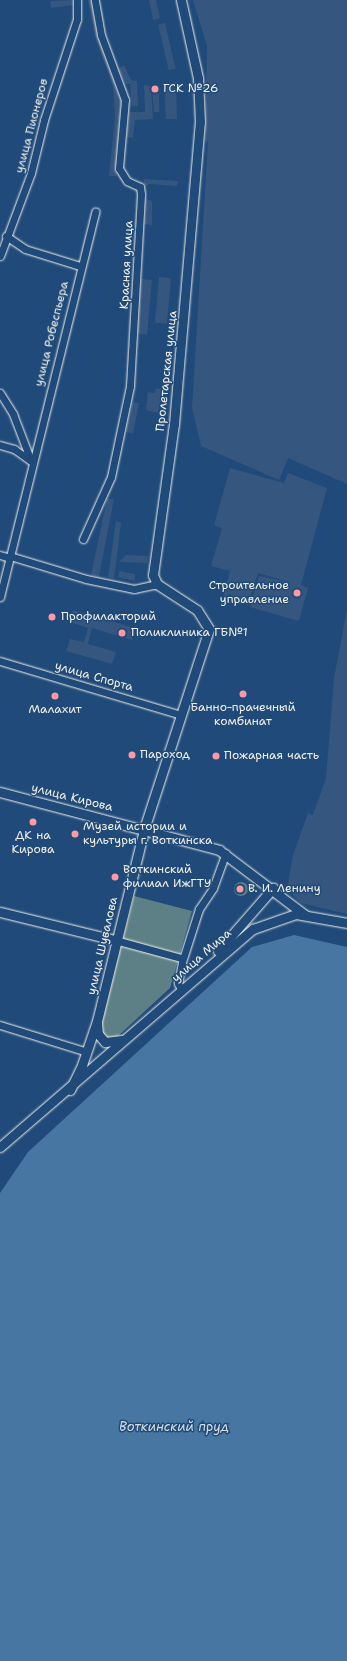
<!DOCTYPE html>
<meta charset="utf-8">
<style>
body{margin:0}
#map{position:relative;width:347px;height:1661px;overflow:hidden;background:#1f4a7a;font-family:"Shantell Sans",sans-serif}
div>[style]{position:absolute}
.built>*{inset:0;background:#35567e;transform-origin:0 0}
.green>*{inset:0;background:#5c8085}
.round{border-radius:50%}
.water>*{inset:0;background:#4776a3}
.roads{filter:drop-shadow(0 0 1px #f4f1e8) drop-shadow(0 0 1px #f4f1e8)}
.street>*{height:7px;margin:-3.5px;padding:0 3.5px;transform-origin:3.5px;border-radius:3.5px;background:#1f4a7a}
.secondary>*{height:9px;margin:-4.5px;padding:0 4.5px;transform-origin:4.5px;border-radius:4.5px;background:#1f4a7a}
.dots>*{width:11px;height:11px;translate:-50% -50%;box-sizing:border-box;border:2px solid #1f4a7a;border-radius:50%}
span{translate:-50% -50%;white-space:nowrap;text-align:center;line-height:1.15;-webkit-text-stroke:3px #1f4a7a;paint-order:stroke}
.poi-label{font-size:12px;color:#f4f1e8}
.left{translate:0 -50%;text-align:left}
.right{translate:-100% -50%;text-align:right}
.street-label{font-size:12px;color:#f4f1e8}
.water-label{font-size:13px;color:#dadfde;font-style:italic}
</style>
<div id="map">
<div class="built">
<i style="clip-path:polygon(73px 0,74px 5px,51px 8px,50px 1px)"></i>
<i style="clip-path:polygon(88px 0,94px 0,123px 102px,117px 176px,109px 176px,115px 116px,113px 86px,95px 37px)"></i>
<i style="clip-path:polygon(149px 0,156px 0,160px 18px,153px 20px)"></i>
<i style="clip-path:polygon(193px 0,347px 0,347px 484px,288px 458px,279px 480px,201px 446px,192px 408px,208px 142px,205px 140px,207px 46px)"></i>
<i style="left:165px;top:23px;width:47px;height:7px;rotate:77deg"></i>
<i style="clip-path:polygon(124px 65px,131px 80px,137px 81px,138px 106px,132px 106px,130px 84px,126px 84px,118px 69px)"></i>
<i style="clip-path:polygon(176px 82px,177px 119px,166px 119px,164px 85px)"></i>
<i style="clip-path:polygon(144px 85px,151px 86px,153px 119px,135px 120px,133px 138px,126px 137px,129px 112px,145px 112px)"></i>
<i style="clip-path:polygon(152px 87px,159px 87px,159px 112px,154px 112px)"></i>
<i style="clip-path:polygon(144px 179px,178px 181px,177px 186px,149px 184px,144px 188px)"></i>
<i style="clip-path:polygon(146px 199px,152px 201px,152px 225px,144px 224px)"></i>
<i style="left:159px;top:277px;width:12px;height:46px;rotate:5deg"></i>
<i style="left:141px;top:279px;width:11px;height:55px;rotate:5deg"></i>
<i style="clip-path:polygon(156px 388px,163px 390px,158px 413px,146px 410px,148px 392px,154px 393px)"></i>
<i style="clip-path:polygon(133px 402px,139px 403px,133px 434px,126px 432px)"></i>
<i style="clip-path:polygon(230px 468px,284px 483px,288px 473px,327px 488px,301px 585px,308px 588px,299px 621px,250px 607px,259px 576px,292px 583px,258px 573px,248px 605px,223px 598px,230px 571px,211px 566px,222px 528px,214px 525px)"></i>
<i style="clip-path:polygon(107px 499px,114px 499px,99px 577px,91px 575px)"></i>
<i style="clip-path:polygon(116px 521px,121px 523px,114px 579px,108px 577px)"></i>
<i style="clip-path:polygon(126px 555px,148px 556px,147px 563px,119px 562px)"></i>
<i style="clip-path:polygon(119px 571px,135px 574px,135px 581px,118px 577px)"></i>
<i style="clip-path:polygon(73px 610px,135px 628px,132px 640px,92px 628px,88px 644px,116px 652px,112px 664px,66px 651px,70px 639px,84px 642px,88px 628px,70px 622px)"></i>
<i style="clip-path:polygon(347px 610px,347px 914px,301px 903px,287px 889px,293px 855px,308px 813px,313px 815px,326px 778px,334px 678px)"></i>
</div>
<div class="green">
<i class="round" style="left:234px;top:882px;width:14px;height:14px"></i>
<i style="clip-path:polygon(134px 896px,192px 911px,170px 988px,117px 1037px,103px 1038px,100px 1027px)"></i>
</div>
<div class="water">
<i style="clip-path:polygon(294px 935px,347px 947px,347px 1661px,0 1661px,0 1193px,28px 1152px,252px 947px)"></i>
</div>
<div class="roads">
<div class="street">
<i style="left:6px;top:236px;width:23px;rotate:34deg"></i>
<i style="left:25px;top:249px;width:58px;rotate:17.2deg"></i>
<i style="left:0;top:256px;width:89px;rotate:-69.5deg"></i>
<i style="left:31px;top:173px;width:55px;rotate:-76.2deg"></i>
<i style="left:44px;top:120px;width:106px;rotate:-71.9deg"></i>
<i style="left:77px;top:19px;width:19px;rotate:-90deg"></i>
<i style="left:0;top:393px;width:25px;rotate:58deg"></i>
<i style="left:13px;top:414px;width:50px;rotate:69deg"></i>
<i style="left:0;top:445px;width:15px;rotate:16deg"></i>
<i style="left:14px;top:449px;width:21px;rotate:35deg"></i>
<i style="left:83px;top:539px;width:68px;rotate:-65.7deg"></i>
<i style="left:111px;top:477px;width:93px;rotate:-78.2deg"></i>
<i style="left:130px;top:386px;width:192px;rotate:-86.7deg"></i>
<i style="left:141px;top:194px;width:7px;rotate:-98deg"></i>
<i style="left:140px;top:187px;width:14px;rotate:-155deg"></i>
<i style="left:127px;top:181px;width:15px;rotate:-122deg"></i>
<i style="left:119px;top:168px;width:68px;rotate:-85deg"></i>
<i style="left:125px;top:100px;width:69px;rotate:-110.3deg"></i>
<i style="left:101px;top:35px;width:36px;rotate:-100deg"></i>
<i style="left:0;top:555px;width:10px;rotate:17deg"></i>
<i style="left:10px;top:556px;width:79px;rotate:16.8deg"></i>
<i style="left:86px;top:579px;width:49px;rotate:11.8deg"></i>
<i style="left:134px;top:589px;width:24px;rotate:-12deg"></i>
<i style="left:0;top:597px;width:397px;rotate:-76.1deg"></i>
<i style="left:0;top:661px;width:189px;rotate:16.6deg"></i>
<i style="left:115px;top:940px;width:68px;rotate:15.3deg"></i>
<i style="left:181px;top:990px;width:8px;rotate:-113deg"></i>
<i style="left:178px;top:983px;width:21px;rotate:-79deg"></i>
<i style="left:182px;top:962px;width:56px;rotate:-72.2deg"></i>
<i style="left:199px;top:909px;width:25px;rotate:-56deg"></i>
<i style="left:213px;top:888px;width:37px;rotate:-70deg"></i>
<i style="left:0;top:1025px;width:91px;rotate:17.2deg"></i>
</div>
<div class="secondary">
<i style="left:0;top:792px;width:227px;rotate:14.8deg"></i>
<i style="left:219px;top:850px;width:108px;rotate:37.1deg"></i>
<i style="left:0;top:912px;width:118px;rotate:13.7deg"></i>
<i style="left:218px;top:951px;width:84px;rotate:-48.9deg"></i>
<i style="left:97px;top:1023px;width:11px;rotate:85deg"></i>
<i style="left:98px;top:1034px;width:11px;rotate:49deg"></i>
<i style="left:105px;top:1042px;width:17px;rotate:-7deg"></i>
<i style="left:70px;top:1090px;width:28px;rotate:-64deg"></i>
<i style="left:82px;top:1065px;width:46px;rotate:-71.2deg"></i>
<i style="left:97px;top:1021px;width:198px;rotate:-76.2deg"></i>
<i style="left:144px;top:829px;width:210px;rotate:-72deg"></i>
<i style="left:209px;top:629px;width:22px;rotate:-122deg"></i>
<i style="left:197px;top:610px;width:48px;rotate:-147deg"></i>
<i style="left:157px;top:584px;width:10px;rotate:-114deg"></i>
<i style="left:153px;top:575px;width:152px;rotate:-82.1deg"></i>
<i style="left:174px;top:424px;width:303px;rotate:-85.1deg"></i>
<i style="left:200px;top:122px;width:44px;rotate:-92.6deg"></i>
<i style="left:198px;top:78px;width:80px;rotate:-102.3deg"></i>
<i style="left:0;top:1147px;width:334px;rotate:-40.8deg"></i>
<i style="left:253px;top:929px;width:46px;rotate:-19.2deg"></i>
<i style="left:296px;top:914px;width:52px;rotate:10deg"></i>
</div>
</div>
<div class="dots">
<i style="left:155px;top:89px;background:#ff9aa2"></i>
<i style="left:297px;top:593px;background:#ff9aa2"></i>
<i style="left:52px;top:617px;background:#ff9aa2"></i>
<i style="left:122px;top:633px;background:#ff9aa2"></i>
<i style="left:243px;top:694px;background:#ff9aa2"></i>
<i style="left:55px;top:696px;background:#ff9aa2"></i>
<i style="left:132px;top:755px;background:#ff9aa2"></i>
<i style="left:216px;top:756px;background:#ff9aa2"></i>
<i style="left:33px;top:822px;background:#ff9aa2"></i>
<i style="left:75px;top:834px;background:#ff9aa2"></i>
<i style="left:115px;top:877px;background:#ff9aa2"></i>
<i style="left:240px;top:889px;background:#ff9aa2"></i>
</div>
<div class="poi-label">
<span class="left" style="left:163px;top:89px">ГСК №26</span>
<span class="right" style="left:289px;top:593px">Строительное<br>управление</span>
<span class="left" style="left:61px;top:617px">Профилакторий</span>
<span class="left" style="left:131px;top:633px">Поликлиника ГБ№1</span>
<span style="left:243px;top:715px">Банно-прачечный<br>комбинат</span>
<span style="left:55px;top:710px">Малахит</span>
<span class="left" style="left:140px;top:755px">Пароход</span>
<span class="left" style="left:224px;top:756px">Пожарная часть</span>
<span class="left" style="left:83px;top:834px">Музей истории и<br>культуры г. Воткинска</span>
<span style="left:33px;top:843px">ДК на<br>Кирова</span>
<span class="left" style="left:123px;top:877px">Воткинский<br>филиал ИжГТУ</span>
<span class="left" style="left:248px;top:889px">В. И. Ленину</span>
</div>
<div class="street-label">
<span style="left:32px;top:126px;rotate:-75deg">улица Пионеров</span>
<span style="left:127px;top:265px;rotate:-87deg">Красная улица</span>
<span style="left:52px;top:334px;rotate:-76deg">улица Робеспьера</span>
<span style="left:167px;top:371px;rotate:-84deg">Пролетарская улица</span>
<span style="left:94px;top:677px;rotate:16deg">улица Спорта</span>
<span style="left:72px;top:798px;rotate:14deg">улица Кирова</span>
<span style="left:103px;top:946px;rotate:-77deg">улица Шувалова</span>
<span style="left:202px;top:956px;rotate:-41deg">улица Мира</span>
</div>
<div class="water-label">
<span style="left:174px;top:1427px">Воткинский пруд</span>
</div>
</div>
